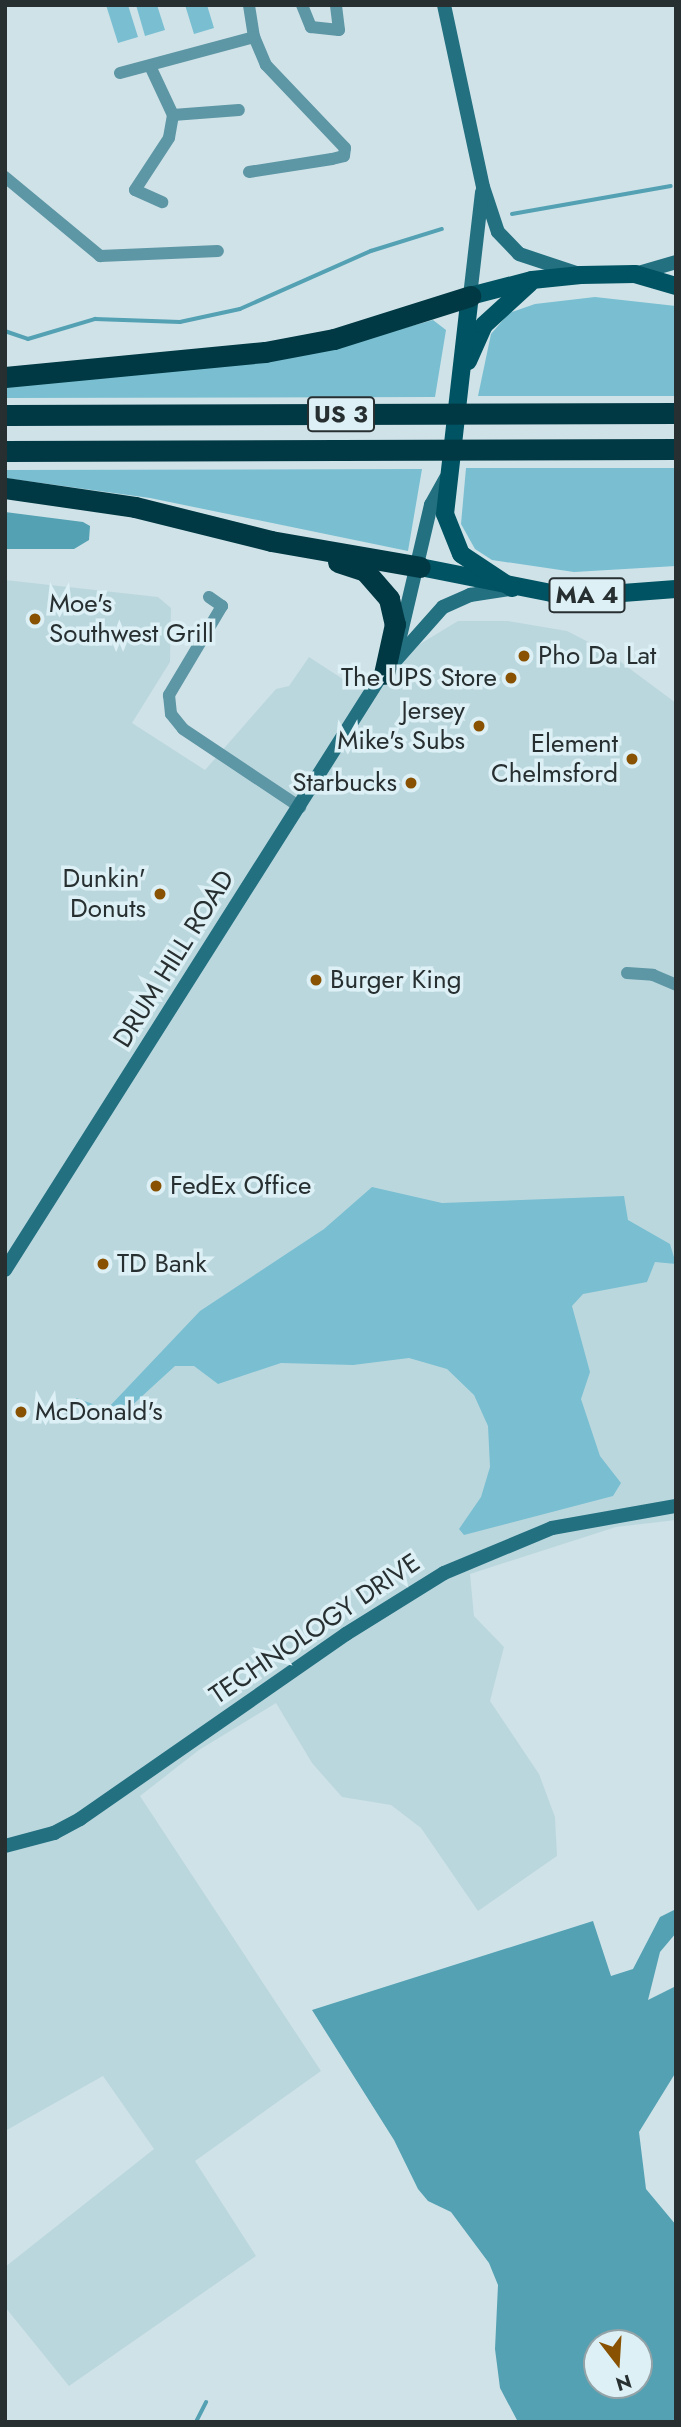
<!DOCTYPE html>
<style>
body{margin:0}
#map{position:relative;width:681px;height:2427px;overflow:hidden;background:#cfe2e8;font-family:Jost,sans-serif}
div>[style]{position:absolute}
.built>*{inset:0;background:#bbd7de}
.green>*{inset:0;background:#79bfd1}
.water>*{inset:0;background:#53a1b3}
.stream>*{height:3.5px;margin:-1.75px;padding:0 1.75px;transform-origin:1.75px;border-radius:1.75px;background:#53a1b3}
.street>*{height:12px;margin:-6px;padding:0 6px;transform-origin:6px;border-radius:6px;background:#5d96a4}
.secondary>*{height:14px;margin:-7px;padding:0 7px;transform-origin:7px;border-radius:7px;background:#237080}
.primary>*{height:18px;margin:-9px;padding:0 9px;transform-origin:9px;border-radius:9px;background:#005362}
.highway>*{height:21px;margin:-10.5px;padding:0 10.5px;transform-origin:10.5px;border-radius:10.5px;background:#003944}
.dots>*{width:19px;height:19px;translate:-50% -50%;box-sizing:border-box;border:4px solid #dcf0f5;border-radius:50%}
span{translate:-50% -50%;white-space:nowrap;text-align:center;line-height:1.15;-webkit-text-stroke:7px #dcf0f5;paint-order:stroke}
.shield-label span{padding:2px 5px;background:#dcf0f5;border:2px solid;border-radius:5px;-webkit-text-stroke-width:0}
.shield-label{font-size:24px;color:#282f31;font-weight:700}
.poi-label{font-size:26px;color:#282f31}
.left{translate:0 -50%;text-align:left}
.right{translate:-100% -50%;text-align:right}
.street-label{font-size:26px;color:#282f31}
.frame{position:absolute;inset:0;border:7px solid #282f31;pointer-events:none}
.north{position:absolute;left:583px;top:2329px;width:70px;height:70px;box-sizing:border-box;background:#dcf0f5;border:2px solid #94a3a7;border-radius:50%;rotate:163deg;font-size:19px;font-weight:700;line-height:28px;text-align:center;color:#282f31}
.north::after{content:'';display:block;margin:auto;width:24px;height:32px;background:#895202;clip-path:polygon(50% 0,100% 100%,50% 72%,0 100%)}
</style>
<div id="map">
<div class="built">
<i style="clip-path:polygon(5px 580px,158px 597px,171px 608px,170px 662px,132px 723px,205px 770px,276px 689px,289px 686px,309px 657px,352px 685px,458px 621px,508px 621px,567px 631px,606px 651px,676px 703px,676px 1520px,616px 1527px,470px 1574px,474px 1616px,504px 1647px,490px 1701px,539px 1774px,555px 1817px,557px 1856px,478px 1911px,421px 1828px,391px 1805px,342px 1797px,312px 1763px,276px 1703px,199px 1750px,140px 1796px,321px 2071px,195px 2161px,256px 2256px,69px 2386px,5px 2307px,5px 2267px,154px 2149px,103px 2076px,5px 2131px)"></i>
</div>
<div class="green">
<i style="clip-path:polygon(106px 5px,128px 5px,138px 37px,118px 43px)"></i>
<i style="clip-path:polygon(136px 5px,157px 5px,165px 30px,145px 36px)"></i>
<i style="clip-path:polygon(185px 5px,207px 5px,214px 28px,194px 34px)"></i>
<i style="clip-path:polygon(595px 297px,676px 306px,676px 396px,478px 396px,491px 334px,509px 313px,535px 304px)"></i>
<i style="clip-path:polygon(433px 320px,446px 330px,435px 397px,5px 398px,5px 387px,318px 352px)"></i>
<i style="clip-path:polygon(466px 468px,676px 468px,676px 566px,574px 572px,492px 560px,475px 549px,461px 524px)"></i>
<i style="clip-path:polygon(422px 469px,408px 551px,150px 498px,5px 478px,5px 470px)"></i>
<i style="clip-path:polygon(372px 1187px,442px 1203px,624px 1196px,628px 1220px,670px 1244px,676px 1264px,655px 1262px,647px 1282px,583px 1294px,572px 1306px,590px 1372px,581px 1399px,600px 1456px,621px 1483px,613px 1496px,464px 1535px,459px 1529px,481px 1497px,490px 1467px,488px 1426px,474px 1395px,447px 1369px,409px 1358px,353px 1365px,281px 1363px,218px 1384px,194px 1366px,175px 1366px,116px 1420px,74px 1406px,76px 1398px,107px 1409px,200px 1311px,324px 1229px)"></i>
</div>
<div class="water">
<i style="clip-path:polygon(5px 512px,83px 522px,90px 526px,89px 540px,74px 549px,5px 549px)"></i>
<i style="clip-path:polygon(evenodd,676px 1909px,676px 1933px,660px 1952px,648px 2000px,676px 1986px,676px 2072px,639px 2132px,646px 2189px,676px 2225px,676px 2422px,518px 2422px,500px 2388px,495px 2349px,498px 2285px,489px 2263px,451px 2212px,428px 2201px,418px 2189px,394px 2140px,312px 2010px,593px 1921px,611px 1976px,633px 1969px,660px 1917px,676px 1909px,597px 2343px,639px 2343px,639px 2385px,597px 2385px,597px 2343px)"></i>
</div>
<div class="stream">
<i style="left:512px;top:214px;width:161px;rotate:-10deg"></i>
<i style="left:5px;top:331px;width:24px;rotate:19deg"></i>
<i style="left:28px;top:339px;width:70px;rotate:-16.6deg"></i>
<i style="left:95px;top:319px;width:85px;rotate:2deg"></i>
<i style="left:180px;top:322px;width:61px;rotate:-12.2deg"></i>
<i style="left:240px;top:309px;width:143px;rotate:-23.9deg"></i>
<i style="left:371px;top:251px;width:74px;rotate:-17.2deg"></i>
<i style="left:196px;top:2422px;width:22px;rotate:-63deg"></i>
</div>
<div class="street">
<i style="left:302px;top:5px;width:24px;rotate:68deg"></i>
<i style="left:311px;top:27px;width:28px;rotate:6deg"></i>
<i style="left:339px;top:30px;width:25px;rotate:-97deg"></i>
<i style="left:150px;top:66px;width:54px;rotate:64.9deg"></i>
<i style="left:173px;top:115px;width:23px;rotate:100deg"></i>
<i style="left:169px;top:138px;width:62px;rotate:123.2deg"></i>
<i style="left:135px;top:190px;width:30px;rotate:24deg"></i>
<i style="left:120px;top:73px;width:139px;rotate:-15deg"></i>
<i style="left:254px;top:37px;width:32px;rotate:-99deg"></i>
<i style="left:173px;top:115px;width:66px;rotate:-4.3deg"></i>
<i style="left:249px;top:172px;width:84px;rotate:-8.9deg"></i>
<i style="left:332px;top:159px;width:12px;rotate:-14deg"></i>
<i style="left:344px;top:156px;width:8px;rotate:-83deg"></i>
<i style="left:345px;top:148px;width:115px;rotate:-133.6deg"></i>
<i style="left:266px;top:65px;width:30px;rotate:-113deg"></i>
<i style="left:5px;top:177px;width:124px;rotate:39.7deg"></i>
<i style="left:100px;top:256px;width:118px;rotate:-2.4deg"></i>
<i style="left:209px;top:597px;width:16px;rotate:35deg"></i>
<i style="left:222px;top:606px;width:104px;rotate:120.8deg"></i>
<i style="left:169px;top:695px;width:19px;rotate:84deg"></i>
<i style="left:171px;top:714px;width:19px;rotate:51deg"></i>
<i style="left:183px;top:729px;width:141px;rotate:33.7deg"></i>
<i style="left:627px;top:973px;width:26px;rotate:4deg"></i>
<i style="left:653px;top:975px;width:25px;rotate:23deg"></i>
</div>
<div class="secondary">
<i style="left:444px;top:5px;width:186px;rotate:77.9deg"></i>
<i style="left:483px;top:187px;width:47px;rotate:71.6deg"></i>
<i style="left:498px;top:232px;width:30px;rotate:46deg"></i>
<i style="left:519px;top:254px;width:60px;rotate:18.4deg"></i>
<i style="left:635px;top:274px;width:43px;rotate:-16.3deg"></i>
<i style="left:470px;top:296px;width:105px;rotate:-83.4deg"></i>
<i style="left:400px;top:637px;width:136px;rotate:-76.8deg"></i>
<i style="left:431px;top:505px;width:31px;rotate:-61deg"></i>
<i style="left:387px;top:670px;width:84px;rotate:-48.4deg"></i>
<i style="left:443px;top:607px;width:30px;rotate:-24deg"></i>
<i style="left:470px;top:595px;width:40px;rotate:-8.5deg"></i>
<i style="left:5px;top:1270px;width:712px;rotate:-57.67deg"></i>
<i style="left:5px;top:1846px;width:51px;rotate:-14.9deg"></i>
<i style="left:54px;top:1833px;width:30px;rotate:-28deg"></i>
<i style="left:80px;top:1819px;width:324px;rotate:-34.8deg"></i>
<i style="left:346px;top:1634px;width:115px;rotate:-31.9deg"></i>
<i style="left:444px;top:1573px;width:117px;rotate:-22.6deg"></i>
<i style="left:552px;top:1528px;width:126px;rotate:-10.1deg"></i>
</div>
<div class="primary">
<i style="left:468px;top:361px;width:39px;rotate:-66deg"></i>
<i style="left:484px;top:325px;width:62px;rotate:-42.4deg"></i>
<i style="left:420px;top:567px;width:134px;rotate:11.2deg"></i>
<i style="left:551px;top:593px;width:45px;rotate:2.5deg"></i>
<i style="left:596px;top:595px;width:80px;rotate:-4.3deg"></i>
<i style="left:512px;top:588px;width:61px;rotate:-146.3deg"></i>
<i style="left:461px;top:554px;width:43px;rotate:-111.8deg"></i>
<i style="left:445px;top:514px;width:219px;rotate:-83.5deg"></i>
<i style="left:470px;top:296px;width:64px;rotate:-14.5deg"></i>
<i style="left:532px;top:280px;width:49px;rotate:-5.8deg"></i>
<i style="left:581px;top:275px;width:54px;rotate:-1.1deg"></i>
<i style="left:635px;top:274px;width:43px;rotate:16.3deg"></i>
</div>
<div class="highway">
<i style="left:5px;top:377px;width:261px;rotate:-5.5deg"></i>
<i style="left:265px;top:352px;width:70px;rotate:-10.7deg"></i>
<i style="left:334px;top:339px;width:143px;rotate:-17.5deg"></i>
<i style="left:5px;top:415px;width:671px;rotate:-0.17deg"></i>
<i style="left:5px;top:451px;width:671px;rotate:-0.17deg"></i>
<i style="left:5px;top:488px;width:131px;rotate:8.3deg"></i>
<i style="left:135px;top:507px;width:140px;rotate:14deg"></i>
<i style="left:271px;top:541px;width:151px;rotate:9.9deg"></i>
<i style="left:338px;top:562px;width:28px;rotate:18deg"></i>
<i style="left:365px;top:571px;width:37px;rotate:49deg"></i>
<i style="left:389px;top:599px;width:26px;rotate:77deg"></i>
<i style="left:395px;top:624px;width:51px;rotate:102.4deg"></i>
</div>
<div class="dots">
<i style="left:35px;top:619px;background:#895202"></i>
<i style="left:524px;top:656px;background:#895202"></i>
<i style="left:511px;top:678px;background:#895202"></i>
<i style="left:479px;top:726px;background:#895202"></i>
<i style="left:632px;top:759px;background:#895202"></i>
<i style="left:411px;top:783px;background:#895202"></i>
<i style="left:160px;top:894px;background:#895202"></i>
<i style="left:316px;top:980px;background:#895202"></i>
<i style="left:156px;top:1186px;background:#895202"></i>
<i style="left:103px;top:1264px;background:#895202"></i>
<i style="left:21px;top:1412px;background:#895202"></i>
</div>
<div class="shield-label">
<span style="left:341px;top:414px">US 3</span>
<span style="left:587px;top:595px">MA 4</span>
</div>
<div class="poi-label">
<span class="left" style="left:49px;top:619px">Moe's<br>Southwest Grill</span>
<span class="left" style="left:538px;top:656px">Pho Da Lat</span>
<span class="right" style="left:497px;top:678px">The UPS Store</span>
<span class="right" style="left:465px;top:726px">Jersey<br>Mike's Subs</span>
<span class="right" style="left:618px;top:759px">Element<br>Chelmsford</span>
<span class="right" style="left:397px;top:783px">Starbucks</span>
<span class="right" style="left:146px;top:894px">Dunkin'<br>Donuts</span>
<span class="left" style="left:330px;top:980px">Burger King</span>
<span class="left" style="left:170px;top:1186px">FedEx Office</span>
<span class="left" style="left:117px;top:1264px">TD Bank</span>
<span class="left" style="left:35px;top:1412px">McDonald's</span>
</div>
<div class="street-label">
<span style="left:174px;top:959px;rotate:-58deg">DRUM HILL ROAD</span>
<span style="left:315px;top:1629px;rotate:-34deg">TECHNOLOGY DRIVE</span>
</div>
<div class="frame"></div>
<div class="north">N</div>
</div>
